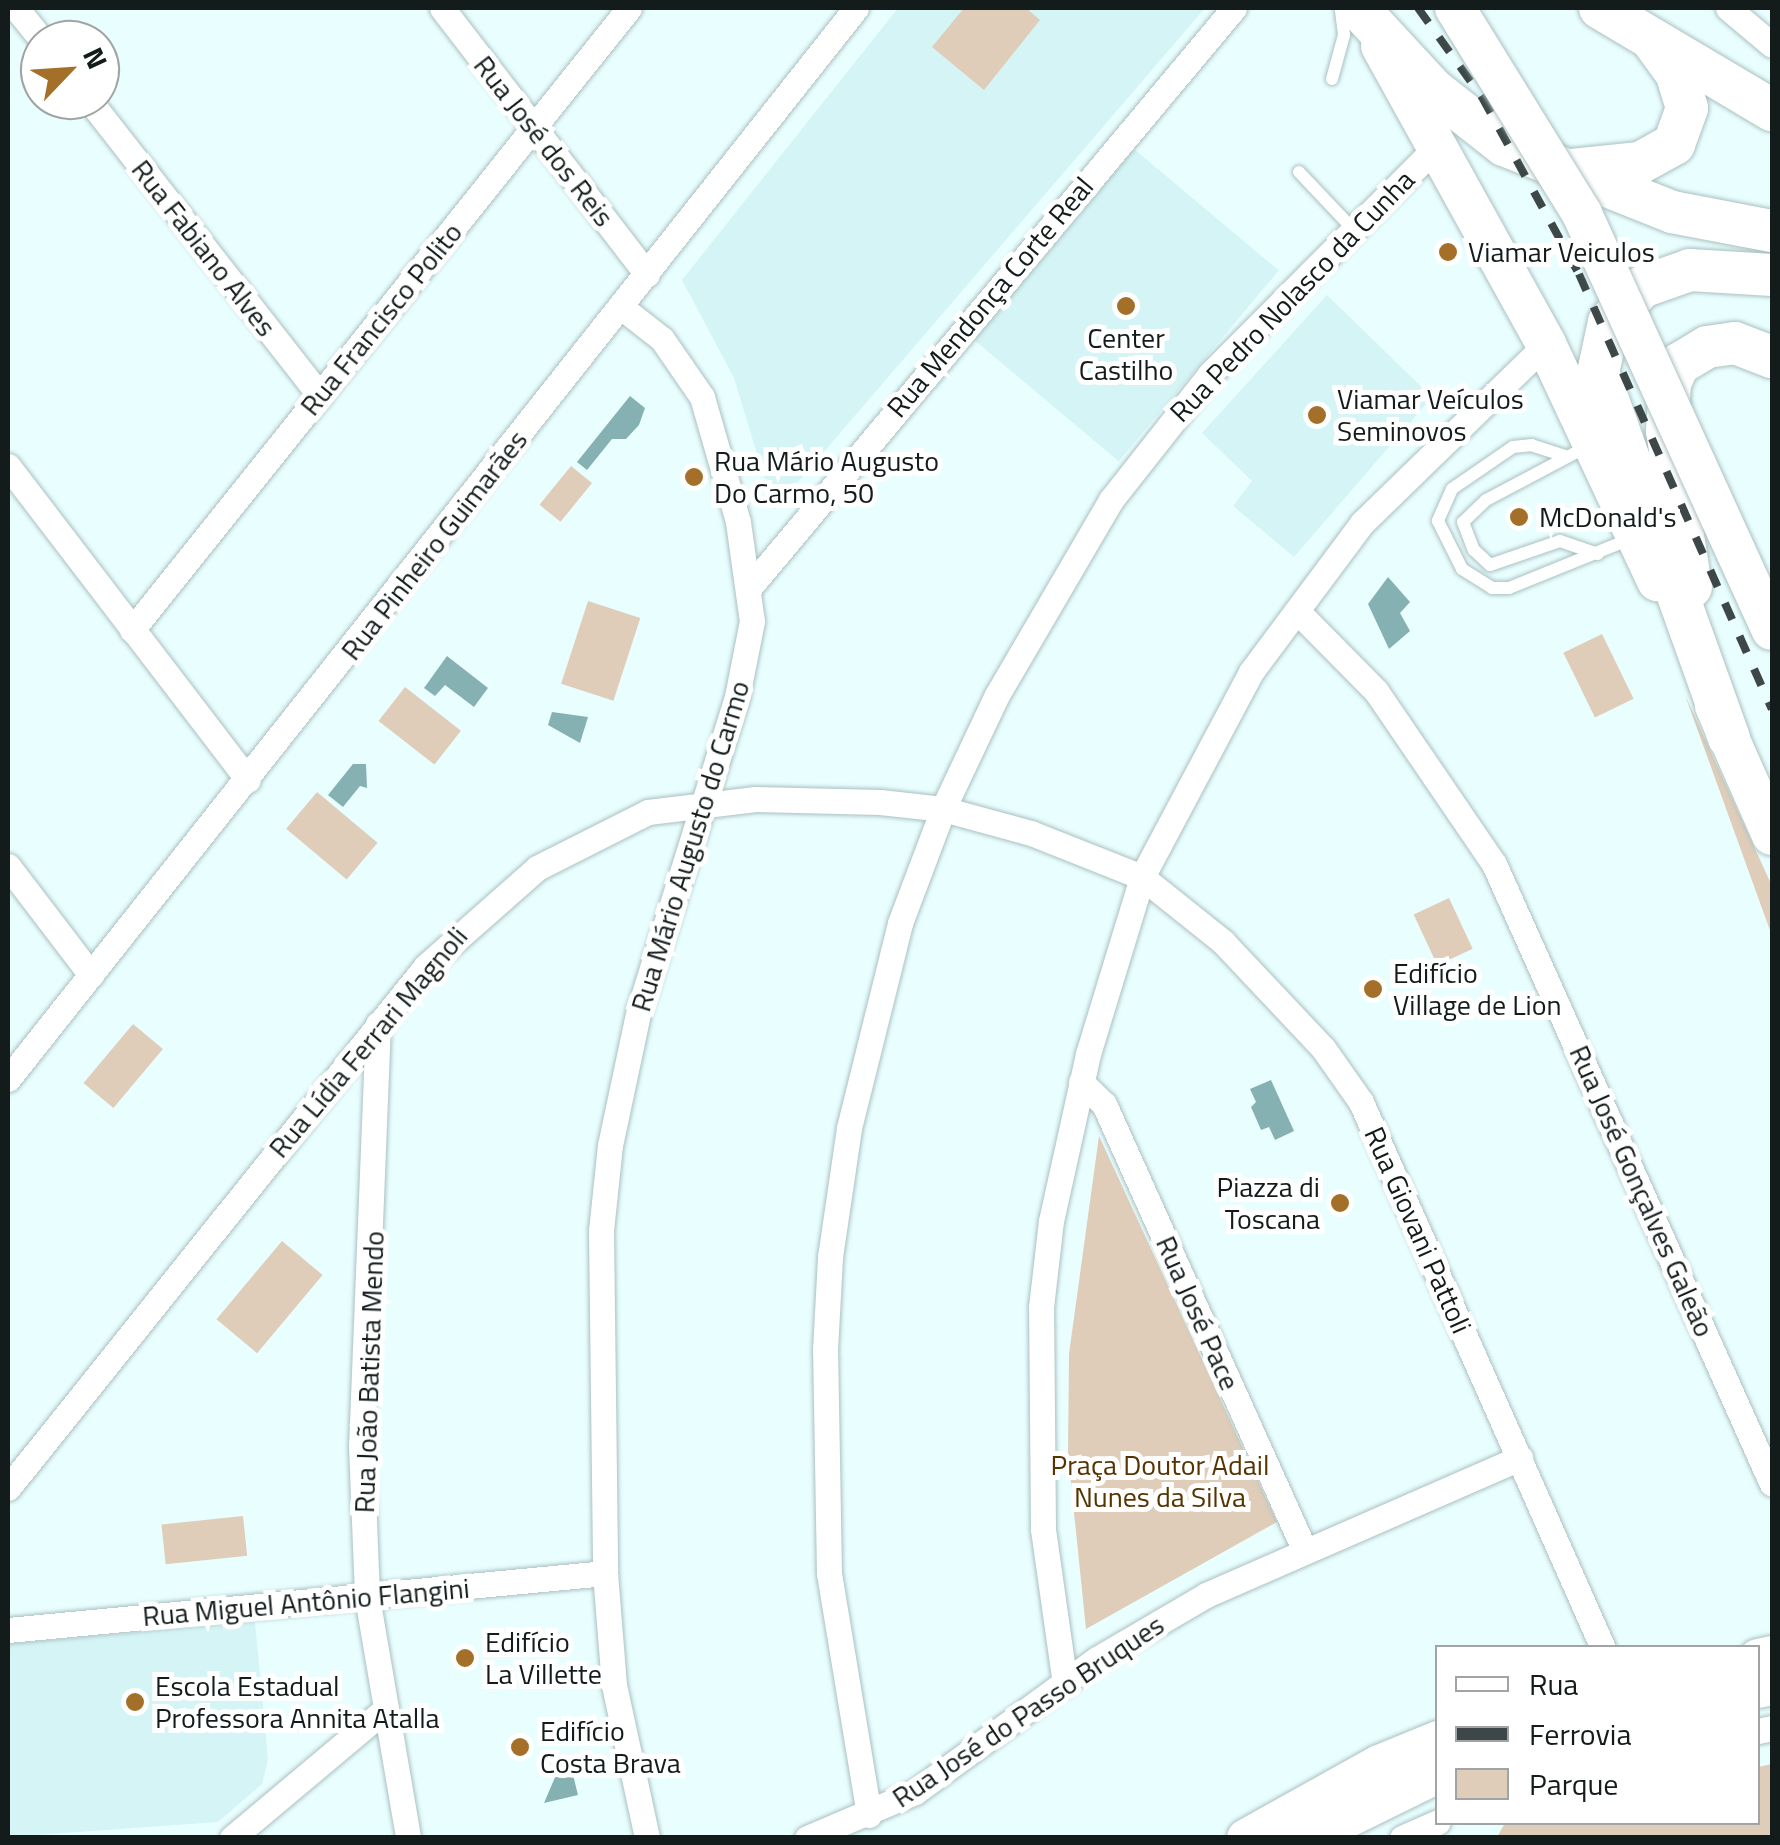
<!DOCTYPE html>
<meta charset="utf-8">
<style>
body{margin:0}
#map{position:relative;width:1780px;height:1845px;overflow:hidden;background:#e9feff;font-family:"Titillium Web",sans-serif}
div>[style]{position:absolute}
.built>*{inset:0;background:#d5f4f5;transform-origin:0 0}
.green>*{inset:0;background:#dfcdb9;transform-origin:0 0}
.water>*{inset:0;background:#86b1b3}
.roads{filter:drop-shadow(0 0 2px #abc0c0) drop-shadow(0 0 2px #abc0c0)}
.service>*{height:12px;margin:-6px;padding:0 6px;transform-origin:6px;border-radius:6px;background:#fff}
.minor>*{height:25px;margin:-12.5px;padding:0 12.5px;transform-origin:12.5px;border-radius:12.5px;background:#fff}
.secondary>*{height:38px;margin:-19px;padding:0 19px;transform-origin:19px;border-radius:19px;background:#fff}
.primary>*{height:40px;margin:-20px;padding:0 20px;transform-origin:20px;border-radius:20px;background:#fff}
.trunk>*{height:42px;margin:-21px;padding:0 21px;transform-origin:21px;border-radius:21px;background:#fff}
.rail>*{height:8px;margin-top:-4px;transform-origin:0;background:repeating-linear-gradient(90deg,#3d4747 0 18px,transparent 0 36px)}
.bridges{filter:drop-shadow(0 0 2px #abc0c0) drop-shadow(0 0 2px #abc0c0)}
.primary-bridge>*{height:40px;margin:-20px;padding:0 20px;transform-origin:20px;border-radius:20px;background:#fff}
.dots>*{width:28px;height:28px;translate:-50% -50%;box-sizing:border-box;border:5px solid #fff;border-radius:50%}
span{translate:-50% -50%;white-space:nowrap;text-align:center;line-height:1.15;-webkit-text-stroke:10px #fff;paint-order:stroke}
.street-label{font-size:28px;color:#131b1b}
.poi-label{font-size:28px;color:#131b1b}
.left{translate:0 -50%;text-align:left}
.right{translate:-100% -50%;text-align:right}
.park-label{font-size:28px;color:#553400}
.frame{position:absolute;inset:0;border:10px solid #131b1b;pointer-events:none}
.legend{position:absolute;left:1435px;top:1645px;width:325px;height:180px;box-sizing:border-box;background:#fff;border:2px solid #a1a4a4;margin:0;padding:12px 18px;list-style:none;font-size:30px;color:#131b1b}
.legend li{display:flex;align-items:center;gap:20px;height:50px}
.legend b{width:50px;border:2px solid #a1a4a4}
.north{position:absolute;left:20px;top:20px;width:100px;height:100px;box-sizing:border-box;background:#fff;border:2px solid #a1a4a4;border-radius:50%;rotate:65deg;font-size:28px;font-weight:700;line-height:40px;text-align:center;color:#131b1b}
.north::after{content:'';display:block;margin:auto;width:35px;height:45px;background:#a47029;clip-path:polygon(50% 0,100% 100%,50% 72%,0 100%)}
</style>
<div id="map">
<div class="built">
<i style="clip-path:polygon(898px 8px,1205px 8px,774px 510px,734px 378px,682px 280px)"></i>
<i style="left:1134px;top:149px;width:189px;height:249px;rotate:40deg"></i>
<i style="clip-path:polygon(1327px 295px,1432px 397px,1294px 557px,1233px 506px,1252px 481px,1202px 433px)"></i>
<i style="clip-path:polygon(255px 1622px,268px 1760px,262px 1784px,218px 1822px,8px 1837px,8px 1644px)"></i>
</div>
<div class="green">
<i style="clip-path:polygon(964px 8px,1026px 8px,1040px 20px,984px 90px,932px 47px)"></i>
<i style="left:571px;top:466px;width:27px;height:50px;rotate:39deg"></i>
<i style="left:588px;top:601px;width:55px;height:87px;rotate:18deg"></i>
<i style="left:1602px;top:634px;width:72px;height:43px;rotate:64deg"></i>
<i style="left:405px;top:687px;width:71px;height:43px;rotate:38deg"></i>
<i style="clip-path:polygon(1685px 695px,1772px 886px,1772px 937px,1772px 936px)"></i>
<i style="left:317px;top:792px;width:79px;height:48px;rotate:40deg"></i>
<i style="left:1449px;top:898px;width:56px;height:39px;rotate:65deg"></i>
<i style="left:133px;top:1024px;width:39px;height:77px;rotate:40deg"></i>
<i style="clip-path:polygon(1099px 1136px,1277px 1522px,1086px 1629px,1068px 1454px,1069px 1354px)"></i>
<i style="left:282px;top:1241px;width:53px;height:102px;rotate:40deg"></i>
<i style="left:243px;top:1516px;width:40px;height:82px;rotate:84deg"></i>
<i style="clip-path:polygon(1772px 1764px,1772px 1837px,1497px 1837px,1505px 1823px,1758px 1822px,1758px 1767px)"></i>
</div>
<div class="water">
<i style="clip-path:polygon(630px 396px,645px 408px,639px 425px,626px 439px,612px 439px,587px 470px,577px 462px)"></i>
<i style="clip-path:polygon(1388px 577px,1410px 602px,1400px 613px,1410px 631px,1389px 649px,1368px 604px)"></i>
<i style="clip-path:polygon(447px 656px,488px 688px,474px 707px,445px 685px,435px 696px,424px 688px)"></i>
<i style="clip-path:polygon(552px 712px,588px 717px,580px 743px,548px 725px)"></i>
<i style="clip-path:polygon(353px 764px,366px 764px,367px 788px,360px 786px,343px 807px,328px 795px)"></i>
<i style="clip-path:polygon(1271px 1080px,1294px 1131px,1275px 1140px,1269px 1127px,1261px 1130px,1251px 1107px,1256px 1102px,1250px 1089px)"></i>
<i style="clip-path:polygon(572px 1771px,578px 1795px,544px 1803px,556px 1775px)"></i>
</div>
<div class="roads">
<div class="service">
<i style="left:1332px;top:79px;width:46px;rotate:-74.7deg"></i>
<i style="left:1344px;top:35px;width:25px;rotate:-97deg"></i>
<i style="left:1299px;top:172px;width:77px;rotate:46.6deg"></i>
<i style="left:1590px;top:445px;width:118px;rotate:152.1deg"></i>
<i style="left:1486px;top:500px;width:32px;rotate:136deg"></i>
<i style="left:1463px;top:522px;width:30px;rotate:69deg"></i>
<i style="left:1474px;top:550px;width:22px;rotate:43deg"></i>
<i style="left:1490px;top:565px;width:74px;rotate:-18.9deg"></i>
<i style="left:1560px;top:541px;width:40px;rotate:18.9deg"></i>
<i style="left:1565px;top:456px;width:35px;rotate:-162deg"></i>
<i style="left:1532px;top:445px;width:19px;rotate:174deg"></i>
<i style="left:1513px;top:447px;width:74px;rotate:145.5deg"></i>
<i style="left:1452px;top:489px;width:35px;rotate:114deg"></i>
<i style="left:1438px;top:521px;width:54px;rotate:63.4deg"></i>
<i style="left:1462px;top:569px;width:36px;rotate:32deg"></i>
<i style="left:1492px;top:588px;width:17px"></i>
<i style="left:1509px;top:588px;width:131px;rotate:-22deg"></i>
</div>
<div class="minor">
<i style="left:16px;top:8px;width:41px;rotate:50.9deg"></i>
<i style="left:442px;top:8px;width:336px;rotate:52.4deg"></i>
<i style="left:1728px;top:8px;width:57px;rotate:40.1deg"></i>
<i style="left:89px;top:100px;width:375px;rotate:52deg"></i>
<i style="left:621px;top:307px;width:52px;rotate:38deg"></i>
<i style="left:662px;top:339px;width:70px;rotate:55.4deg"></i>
<i style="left:702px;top:397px;width:130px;rotate:73.9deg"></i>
<i style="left:738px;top:522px;width:100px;rotate:82deg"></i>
<i style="left:752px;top:621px;width:77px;rotate:101.2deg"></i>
<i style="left:737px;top:697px;width:327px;rotate:107.4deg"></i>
<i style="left:639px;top:1009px;width:139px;rotate:102deg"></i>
<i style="left:610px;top:1145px;width:86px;rotate:96deg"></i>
<i style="left:601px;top:1231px;width:342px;rotate:89.3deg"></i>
<i style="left:605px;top:1573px;width:112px;rotate:85.4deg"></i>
<i style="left:614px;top:1685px;width:157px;rotate:77.8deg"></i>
<i style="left:8px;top:466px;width:395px;rotate:52.6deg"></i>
<i style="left:749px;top:588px;width:756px;rotate:-50.1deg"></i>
<i style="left:1297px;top:611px;width:112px;rotate:45.4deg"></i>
<i style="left:1376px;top:691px;width:209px;rotate:55.7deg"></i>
<i style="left:1494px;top:864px;width:679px;rotate:65.85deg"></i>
<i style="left:132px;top:630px;width:796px;rotate:-51.37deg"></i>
<i style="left:8px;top:866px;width:137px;rotate:52.7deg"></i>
<i style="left:378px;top:1024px;width:422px;rotate:92.3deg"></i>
<i style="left:361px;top:1446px;width:151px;rotate:87.7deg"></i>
<i style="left:367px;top:1597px;width:244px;rotate:80.3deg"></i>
<i style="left:8px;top:1079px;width:1366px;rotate:-51.63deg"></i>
<i style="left:1081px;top:1082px;width:32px;rotate:44deg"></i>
<i style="left:1104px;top:1104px;width:490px;rotate:65.8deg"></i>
<i style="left:8px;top:1488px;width:669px;rotate:-51.31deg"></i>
<i style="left:426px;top:966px;width:148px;rotate:-41.4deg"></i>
<i style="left:537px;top:868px;width:124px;rotate:-26.8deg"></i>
<i style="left:648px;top:812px;width:108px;rotate:-6.9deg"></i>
<i style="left:755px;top:799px;width:125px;rotate:1.4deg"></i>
<i style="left:880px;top:802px;width:63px;rotate:6.3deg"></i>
<i style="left:943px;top:809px;width:91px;rotate:15.3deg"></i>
<i style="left:1031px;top:833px;width:119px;rotate:21.6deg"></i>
<i style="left:1142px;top:877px;width:104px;rotate:38.7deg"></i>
<i style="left:1223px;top:942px;width:146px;rotate:46.7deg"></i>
<i style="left:1323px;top:1048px;width:66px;rotate:54.9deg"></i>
<i style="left:1361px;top:1102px;width:597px;rotate:66.1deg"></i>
<i style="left:8px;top:1630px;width:600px;rotate:-5.45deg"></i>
<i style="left:1065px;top:1684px;width:157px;rotate:-98.1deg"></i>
<i style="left:1043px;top:1529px;width:222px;rotate:-90.5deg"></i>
<i style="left:1041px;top:1307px;width:87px;rotate:-83.4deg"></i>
<i style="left:1051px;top:1221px;width:171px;rotate:-77.5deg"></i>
<i style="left:1088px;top:1054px;width:185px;rotate:-73deg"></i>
<i style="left:1142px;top:877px;width:232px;rotate:-62deg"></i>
<i style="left:1251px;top:672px;width:186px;rotate:-53.3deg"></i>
<i style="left:1362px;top:523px;width:257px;rotate:-44.2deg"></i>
<i style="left:1758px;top:1731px;width:14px;rotate:-12deg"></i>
<i style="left:869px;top:1815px;width:244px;rotate:-99.4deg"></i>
<i style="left:829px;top:1574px;width:224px;rotate:-91deg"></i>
<i style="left:825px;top:1350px;width:93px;rotate:-86.9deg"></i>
<i style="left:830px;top:1257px;width:130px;rotate:-81.6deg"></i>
<i style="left:849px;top:1128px;width:211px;rotate:-76deg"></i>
<i style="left:900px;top:923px;width:122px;rotate:-69.3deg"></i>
<i style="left:943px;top:809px;width:126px;rotate:-64.7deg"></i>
<i style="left:997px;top:695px;width:226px;rotate:-59.7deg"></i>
<i style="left:1111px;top:500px;width:160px;rotate:-51.8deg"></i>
<i style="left:1210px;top:374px;width:322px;rotate:-45.1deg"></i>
<i style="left:232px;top:1838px;width:196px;rotate:-40deg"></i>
<i style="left:807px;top:1838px;width:117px;rotate:-23.1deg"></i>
<i style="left:915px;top:1792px;width:225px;rotate:-36.2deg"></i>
<i style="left:1097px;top:1659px;width:126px;rotate:-30.4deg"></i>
<i style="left:1206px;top:1595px;width:343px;rotate:-23.6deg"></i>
<i style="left:1402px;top:1838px;width:39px;rotate:-24deg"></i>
</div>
<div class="secondary">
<i style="left:1758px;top:1658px;width:14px;rotate:-12deg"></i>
<i style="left:1758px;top:1689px;width:14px;rotate:-12deg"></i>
<i style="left:1246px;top:1838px;width:152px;rotate:-29.1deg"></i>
<i style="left:1379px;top:1764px;width:64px;rotate:-22.1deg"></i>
<i style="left:1308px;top:1838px;width:145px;rotate:-26.2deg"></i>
</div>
<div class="primary">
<i style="left:1381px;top:46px;width:341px;rotate:61deg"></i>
<i style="left:1546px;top:344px;width:262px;rotate:64.9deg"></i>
<i style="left:1715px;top:706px;width:141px;rotate:66.2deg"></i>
</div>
<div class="trunk">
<i style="left:1358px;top:8px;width:112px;rotate:47.2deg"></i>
<i style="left:1434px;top:90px;width:89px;rotate:38.2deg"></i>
<i style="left:1504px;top:145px;width:181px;rotate:21.7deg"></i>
<i style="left:1672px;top:212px;width:102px;rotate:10.8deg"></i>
<i style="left:1600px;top:8px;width:200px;rotate:30.7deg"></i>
<i style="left:1572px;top:170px;width:68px;rotate:-5.9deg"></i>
<i style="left:1640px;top:163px;width:39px;rotate:-29deg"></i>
<i style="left:1674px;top:144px;width:38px;rotate:-70deg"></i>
<i style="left:1687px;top:108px;width:37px;rotate:-107deg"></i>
<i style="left:1676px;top:73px;width:39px;rotate:-126deg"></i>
<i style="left:1691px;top:587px;width:158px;rotate:-98.7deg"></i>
<i style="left:1667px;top:431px;width:48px;rotate:-86.4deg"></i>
<i style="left:1670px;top:383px;width:21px;rotate:-65deg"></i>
<i style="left:1679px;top:364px;width:33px;rotate:-31deg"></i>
<i style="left:1707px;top:347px;width:28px;rotate:-8deg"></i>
<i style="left:1735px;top:343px;width:40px;rotate:21deg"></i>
<i style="left:1729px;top:738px;width:388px;rotate:-109.7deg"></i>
<i style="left:1598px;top:373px;width:52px;rotate:-77.8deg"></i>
<i style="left:1609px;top:322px;width:48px;rotate:-46.7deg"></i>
<i style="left:1642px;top:287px;width:51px;rotate:-19.5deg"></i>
<i style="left:1690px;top:270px;width:82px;rotate:3.5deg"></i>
</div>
</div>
<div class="rail">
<i style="left:1418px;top:8px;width:110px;rotate:54.3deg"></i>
<i style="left:1482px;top:97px;width:202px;rotate:61.3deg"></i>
<i style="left:1579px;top:274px;width:476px;rotate:66.1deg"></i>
</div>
<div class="bridges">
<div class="primary-bridge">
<i style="left:1455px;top:8px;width:242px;rotate:58.3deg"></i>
<i style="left:1582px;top:214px;width:457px;rotate:65.5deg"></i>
</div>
</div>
<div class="dots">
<i style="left:1448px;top:252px;background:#a47029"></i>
<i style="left:1126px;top:306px;background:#a47029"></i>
<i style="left:1317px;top:415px;background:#a47029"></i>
<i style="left:694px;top:477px;background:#a47029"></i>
<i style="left:1519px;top:517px;background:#a47029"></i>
<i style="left:1373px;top:989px;background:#a47029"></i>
<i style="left:1340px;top:1203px;background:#a47029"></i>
<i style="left:465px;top:1658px;background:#a47029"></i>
<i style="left:135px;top:1702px;background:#a47029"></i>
<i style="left:520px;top:1747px;background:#a47029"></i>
</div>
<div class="street-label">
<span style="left:544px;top:141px;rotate:52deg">Rua José dos Reis</span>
<span style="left:204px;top:248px;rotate:52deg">Rua Fabiano Alves</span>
<span style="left:1292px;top:296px;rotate:-46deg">Rua Pedro Nolasco da Cunha</span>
<span style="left:990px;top:297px;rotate:-50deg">Rua Mendonça Corte Real</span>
<span style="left:381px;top:319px;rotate:-51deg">Rua Francisco Polito</span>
<span style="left:434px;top:545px;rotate:-52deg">Rua Pinheiro Guimarães</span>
<span style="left:690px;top:846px;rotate:-73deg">Rua Mário Augusto do Carmo</span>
<span style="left:368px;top:1042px;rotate:-50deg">Rua Lídia Ferrari Magnoli</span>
<span style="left:1642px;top:1191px;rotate:66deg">Rua José Gonçalves Galeão</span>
<span style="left:1418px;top:1230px;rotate:66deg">Rua Giovani Pattoli</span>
<span style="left:1198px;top:1313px;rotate:66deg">Rua José Pace</span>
<span style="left:369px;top:1372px;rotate:-88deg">Rua João Batista Mendo</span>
<span style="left:306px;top:1602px;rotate:-5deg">Rua Miguel Antônio Flangini</span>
<span style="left:1028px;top:1711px;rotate:-34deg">Rua José do Passo Bruques</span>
</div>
<div class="poi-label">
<span class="left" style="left:1468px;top:252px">Viamar Veiculos</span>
<span style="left:1126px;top:354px">Center<br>Castilho</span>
<span class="left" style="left:1337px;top:415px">Viamar Veículos<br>Seminovos</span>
<span class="left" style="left:714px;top:477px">Rua Mário Augusto<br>Do Carmo, 50</span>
<span class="left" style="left:1539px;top:517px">McDonald's</span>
<span class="left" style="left:1393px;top:989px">Edifício<br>Village de Lion</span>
<span class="right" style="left:1320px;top:1203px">Piazza di<br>Toscana</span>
<span class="left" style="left:485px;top:1658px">Edifício<br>La Villette</span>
<span class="left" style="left:155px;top:1702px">Escola Estadual<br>Professora Annita Atalla</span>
<span class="left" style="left:540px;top:1747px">Edifício<br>Costa Brava</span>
</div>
<div class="park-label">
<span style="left:1160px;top:1481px">Praça Doutor Adail<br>Nunes da Silva</span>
</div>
<div class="frame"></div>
<ul class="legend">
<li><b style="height:12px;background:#fff"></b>Rua</li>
<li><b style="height:12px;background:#3d4747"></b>Ferrovia</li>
<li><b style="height:28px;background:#dfcdb9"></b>Parque</li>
</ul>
<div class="north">N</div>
</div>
